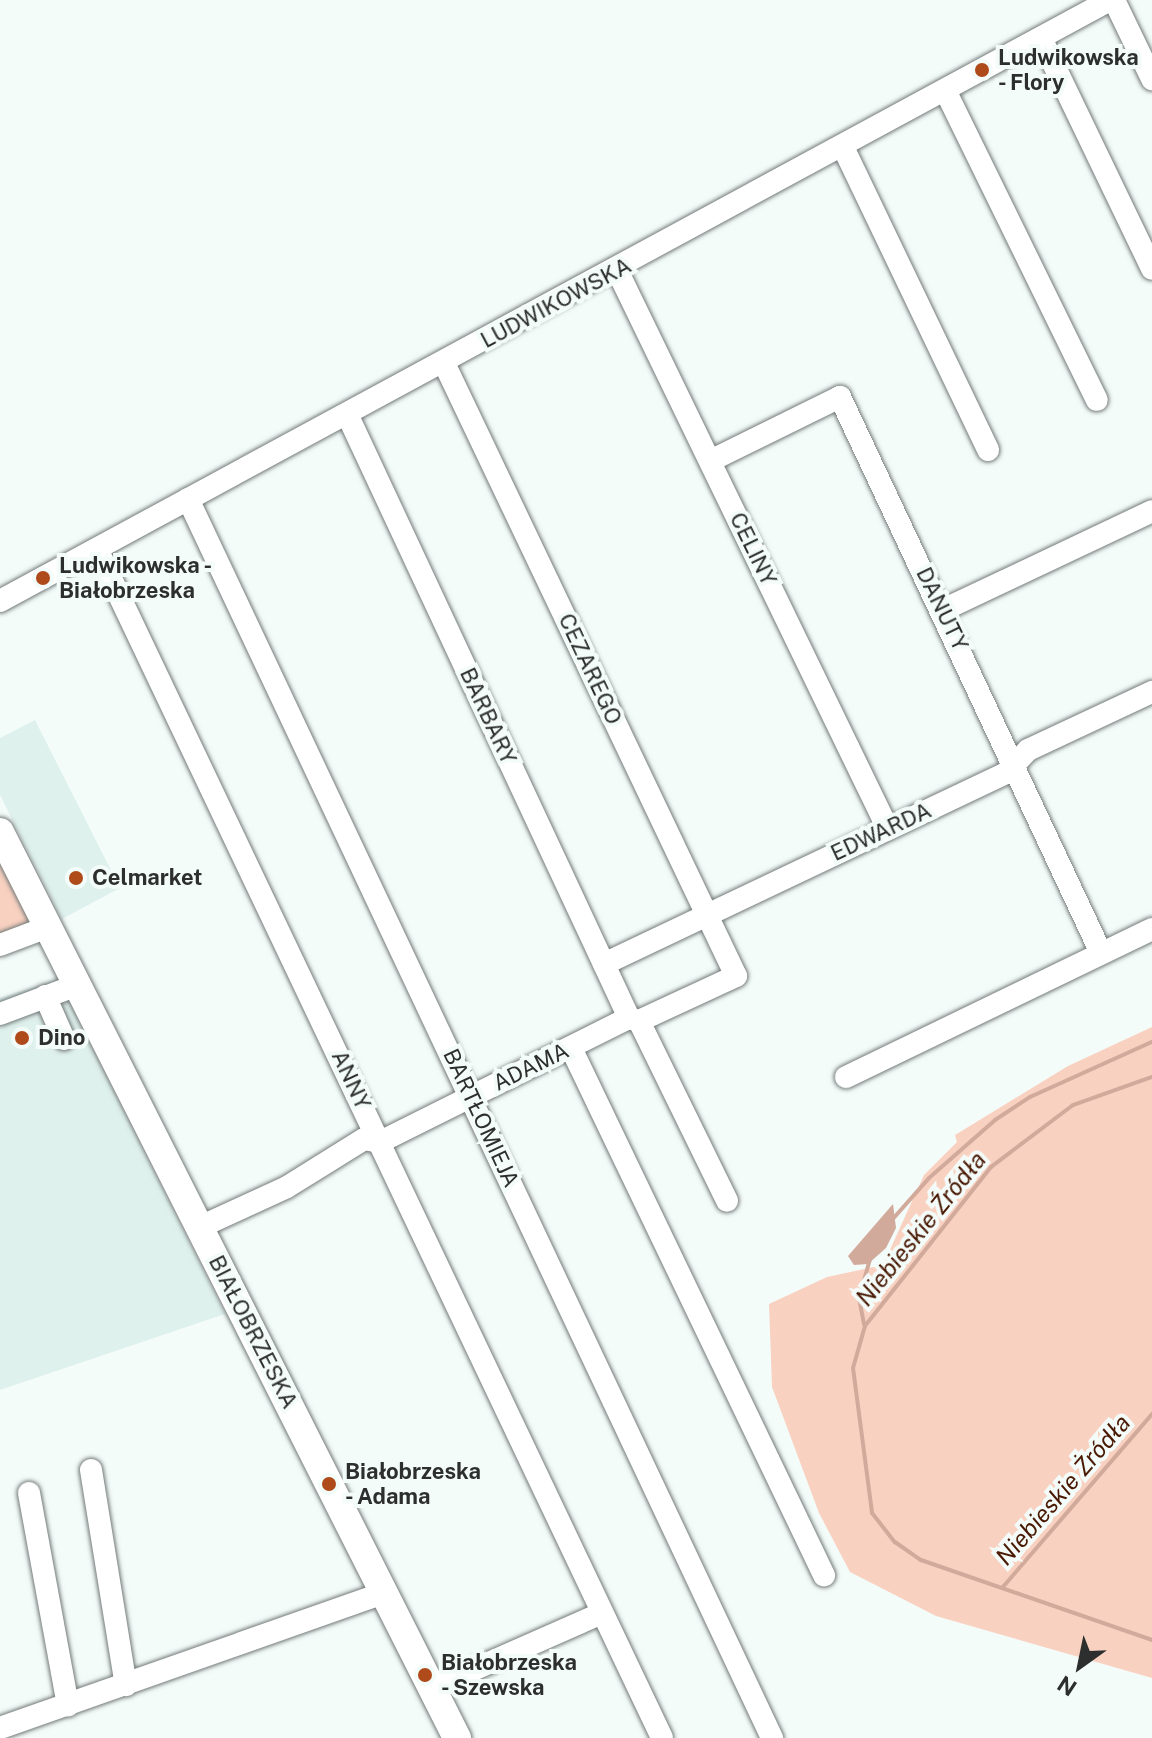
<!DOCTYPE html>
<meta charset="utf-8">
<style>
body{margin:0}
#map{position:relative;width:1152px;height:1738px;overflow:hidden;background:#f4fcfa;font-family:"Public Sans",sans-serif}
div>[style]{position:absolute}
.built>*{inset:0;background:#dff1ed}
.green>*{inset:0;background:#f9d1c1}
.water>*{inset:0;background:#d1aa9b}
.stream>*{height:4px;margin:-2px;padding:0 2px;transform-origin:2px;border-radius:2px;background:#d1aa9b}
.roads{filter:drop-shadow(0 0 2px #737a79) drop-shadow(0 0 2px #737a79)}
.minor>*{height:22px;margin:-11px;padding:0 11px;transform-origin:11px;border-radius:11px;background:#fff}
.major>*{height:28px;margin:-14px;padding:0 14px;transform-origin:14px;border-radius:14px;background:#fff}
.dots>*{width:22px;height:22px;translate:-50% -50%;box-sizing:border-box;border:4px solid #f4fcfa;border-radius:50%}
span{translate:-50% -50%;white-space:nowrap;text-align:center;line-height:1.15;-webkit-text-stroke:8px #f4fcfa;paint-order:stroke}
.poi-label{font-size:22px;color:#2c2f2e;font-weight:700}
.left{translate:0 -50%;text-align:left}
.street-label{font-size:22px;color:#2c2f2e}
.water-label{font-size:24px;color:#491903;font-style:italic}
.north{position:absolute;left:1040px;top:1626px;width:80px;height:80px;-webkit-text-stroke:6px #f4fcfa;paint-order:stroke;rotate:213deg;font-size:22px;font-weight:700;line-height:32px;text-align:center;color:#2c2f2e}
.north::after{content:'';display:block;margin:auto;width:28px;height:36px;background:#2c2f2e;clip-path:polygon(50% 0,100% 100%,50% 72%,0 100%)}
</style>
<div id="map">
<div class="built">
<i style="clip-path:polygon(35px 720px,120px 888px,62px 919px,0 795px,0 738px)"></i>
<i style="clip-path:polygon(58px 979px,225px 1314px,0 1390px,0 998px)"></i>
</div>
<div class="green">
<i style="clip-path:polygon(0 863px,33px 928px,0 939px)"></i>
<i style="clip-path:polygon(1152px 1027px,1152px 1678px,936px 1616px,850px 1572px,819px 1513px,772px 1387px,769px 1304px,827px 1277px,883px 1265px,924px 1175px,957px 1142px,955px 1135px,1068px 1066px)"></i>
</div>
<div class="water">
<i style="clip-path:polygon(893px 1204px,896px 1228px,886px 1248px,868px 1264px,854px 1265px,848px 1256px)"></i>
</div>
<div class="stream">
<i style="left:1152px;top:1077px;width:84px;rotate:160.5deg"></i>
<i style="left:1073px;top:1105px;width:103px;rotate:142.9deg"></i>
<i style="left:991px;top:1167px;width:203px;rotate:128.4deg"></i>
<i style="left:865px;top:1326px;width:44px;rotate:105.9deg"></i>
<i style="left:853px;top:1368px;width:146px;rotate:82.5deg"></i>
<i style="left:872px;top:1513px;width:37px;rotate:52deg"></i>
<i style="left:895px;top:1542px;width:32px;rotate:35deg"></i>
<i style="left:921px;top:1560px;width:244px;rotate:19.1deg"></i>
<i style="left:891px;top:1221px;width:57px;rotate:-48.5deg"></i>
<i style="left:929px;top:1178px;width:88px;rotate:-41.3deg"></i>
<i style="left:995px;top:1120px;width:42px;rotate:-33.3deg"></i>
<i style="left:1030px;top:1097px;width:134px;rotate:-24.3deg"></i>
<i style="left:864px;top:1324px;width:26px;rotate:-101deg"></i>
<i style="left:859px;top:1298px;width:41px;rotate:-74.2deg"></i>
<i style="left:1002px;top:1588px;width:230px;rotate:-49.2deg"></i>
</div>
<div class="roads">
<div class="minor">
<i style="left:1114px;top:0;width:88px;rotate:64.3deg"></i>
<i style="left:1041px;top:38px;width:256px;rotate:64.3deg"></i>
<i style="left:945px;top:90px;width:345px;rotate:63.9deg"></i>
<i style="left:843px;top:147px;width:336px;rotate:64.4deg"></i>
<i style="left:617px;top:270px;width:621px;rotate:64.14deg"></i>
<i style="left:347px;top:414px;width:667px;rotate:64.97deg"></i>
<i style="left:710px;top:461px;width:145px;rotate:-26.2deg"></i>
<i style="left:840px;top:397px;width:614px;rotate:64.85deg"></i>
<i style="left:188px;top:499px;width:1370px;rotate:64.76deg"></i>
<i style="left:97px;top:549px;width:1316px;rotate:64.58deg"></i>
<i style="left:0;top:601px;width:1262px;rotate:-28.43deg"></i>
<i style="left:943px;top:610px;width:231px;rotate:-25.3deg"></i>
<i style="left:0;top:945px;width:51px;rotate:-20.6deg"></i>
<i style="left:604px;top:964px;width:445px;rotate:-25.4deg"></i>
<i style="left:1006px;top:773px;width:32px;rotate:-46deg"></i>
<i style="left:1028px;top:750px;width:137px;rotate:-25.1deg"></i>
<i style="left:45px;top:996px;width:47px;rotate:66.2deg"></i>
<i style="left:0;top:1014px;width:82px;rotate:-20.6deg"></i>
<i style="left:639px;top:1021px;width:200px;rotate:63.9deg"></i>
<i style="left:571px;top:1048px;width:585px;rotate:64.36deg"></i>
<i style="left:846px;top:1077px;width:340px;rotate:-25.8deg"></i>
<i style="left:200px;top:1227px;width:96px;rotate:-24.7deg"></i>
<i style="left:287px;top:1187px;width:91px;rotate:-31.9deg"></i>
<i style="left:364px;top:1139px;width:16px;rotate:11deg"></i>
<i style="left:380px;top:1142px;width:278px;rotate:-26.5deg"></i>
<i style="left:629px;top:1018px;width:10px;rotate:17deg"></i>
<i style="left:639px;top:1021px;width:107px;rotate:-24.9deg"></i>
<i style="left:736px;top:976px;width:679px;rotate:-115.47deg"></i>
<i style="left:91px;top:1470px;width:218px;rotate:80.8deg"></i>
<i style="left:29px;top:1493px;width:216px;rotate:79.6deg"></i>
<i style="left:432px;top:1688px;width:186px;rotate:-23.8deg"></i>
<i style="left:0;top:1728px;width:407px;rotate:-19.4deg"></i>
</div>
<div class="major">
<i style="left:0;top:832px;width:1015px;rotate:63.23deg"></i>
</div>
</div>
<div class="dots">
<i style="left:982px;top:70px;background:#af4a1a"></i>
<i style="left:43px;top:578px;background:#af4a1a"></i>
<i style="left:76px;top:878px;background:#af4a1a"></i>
<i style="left:22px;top:1038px;background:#af4a1a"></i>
<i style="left:329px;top:1484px;background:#af4a1a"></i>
<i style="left:425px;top:1675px;background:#af4a1a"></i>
</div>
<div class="poi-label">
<span class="left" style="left:998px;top:70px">Ludwikowska<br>- Flory</span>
<span class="left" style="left:59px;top:578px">Ludwikowska -<br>Białobrzeska</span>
<span class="left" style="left:92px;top:878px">Celmarket</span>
<span class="left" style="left:38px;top:1038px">Dino</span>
<span class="left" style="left:345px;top:1484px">Białobrzeska<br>- Adama</span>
<span class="left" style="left:441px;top:1675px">Białobrzeska<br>- Szewska</span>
</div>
<div class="street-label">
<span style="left:556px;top:303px;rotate:-28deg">LUDWIKOWSKA</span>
<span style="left:753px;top:549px;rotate:64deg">CELINY</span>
<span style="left:942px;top:609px;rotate:64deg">DANUTY</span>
<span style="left:590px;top:669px;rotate:65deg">CEZAREGO</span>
<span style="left:488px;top:716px;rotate:65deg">BARBARY</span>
<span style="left:881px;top:832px;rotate:-25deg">EDWARDA</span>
<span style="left:531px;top:1067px;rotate:-26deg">ADAMA</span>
<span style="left:351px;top:1080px;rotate:65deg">ANNY</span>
<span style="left:481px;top:1118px;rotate:65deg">BARTŁOMIEJA</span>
<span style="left:253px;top:1332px;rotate:63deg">BIAŁOBRZESKA</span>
</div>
<div class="water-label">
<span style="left:921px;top:1229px;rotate:-51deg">Niebieskie Źródła</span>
<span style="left:1063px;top:1490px;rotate:-49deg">Niebieskie Żródła</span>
</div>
<div class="north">N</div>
</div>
